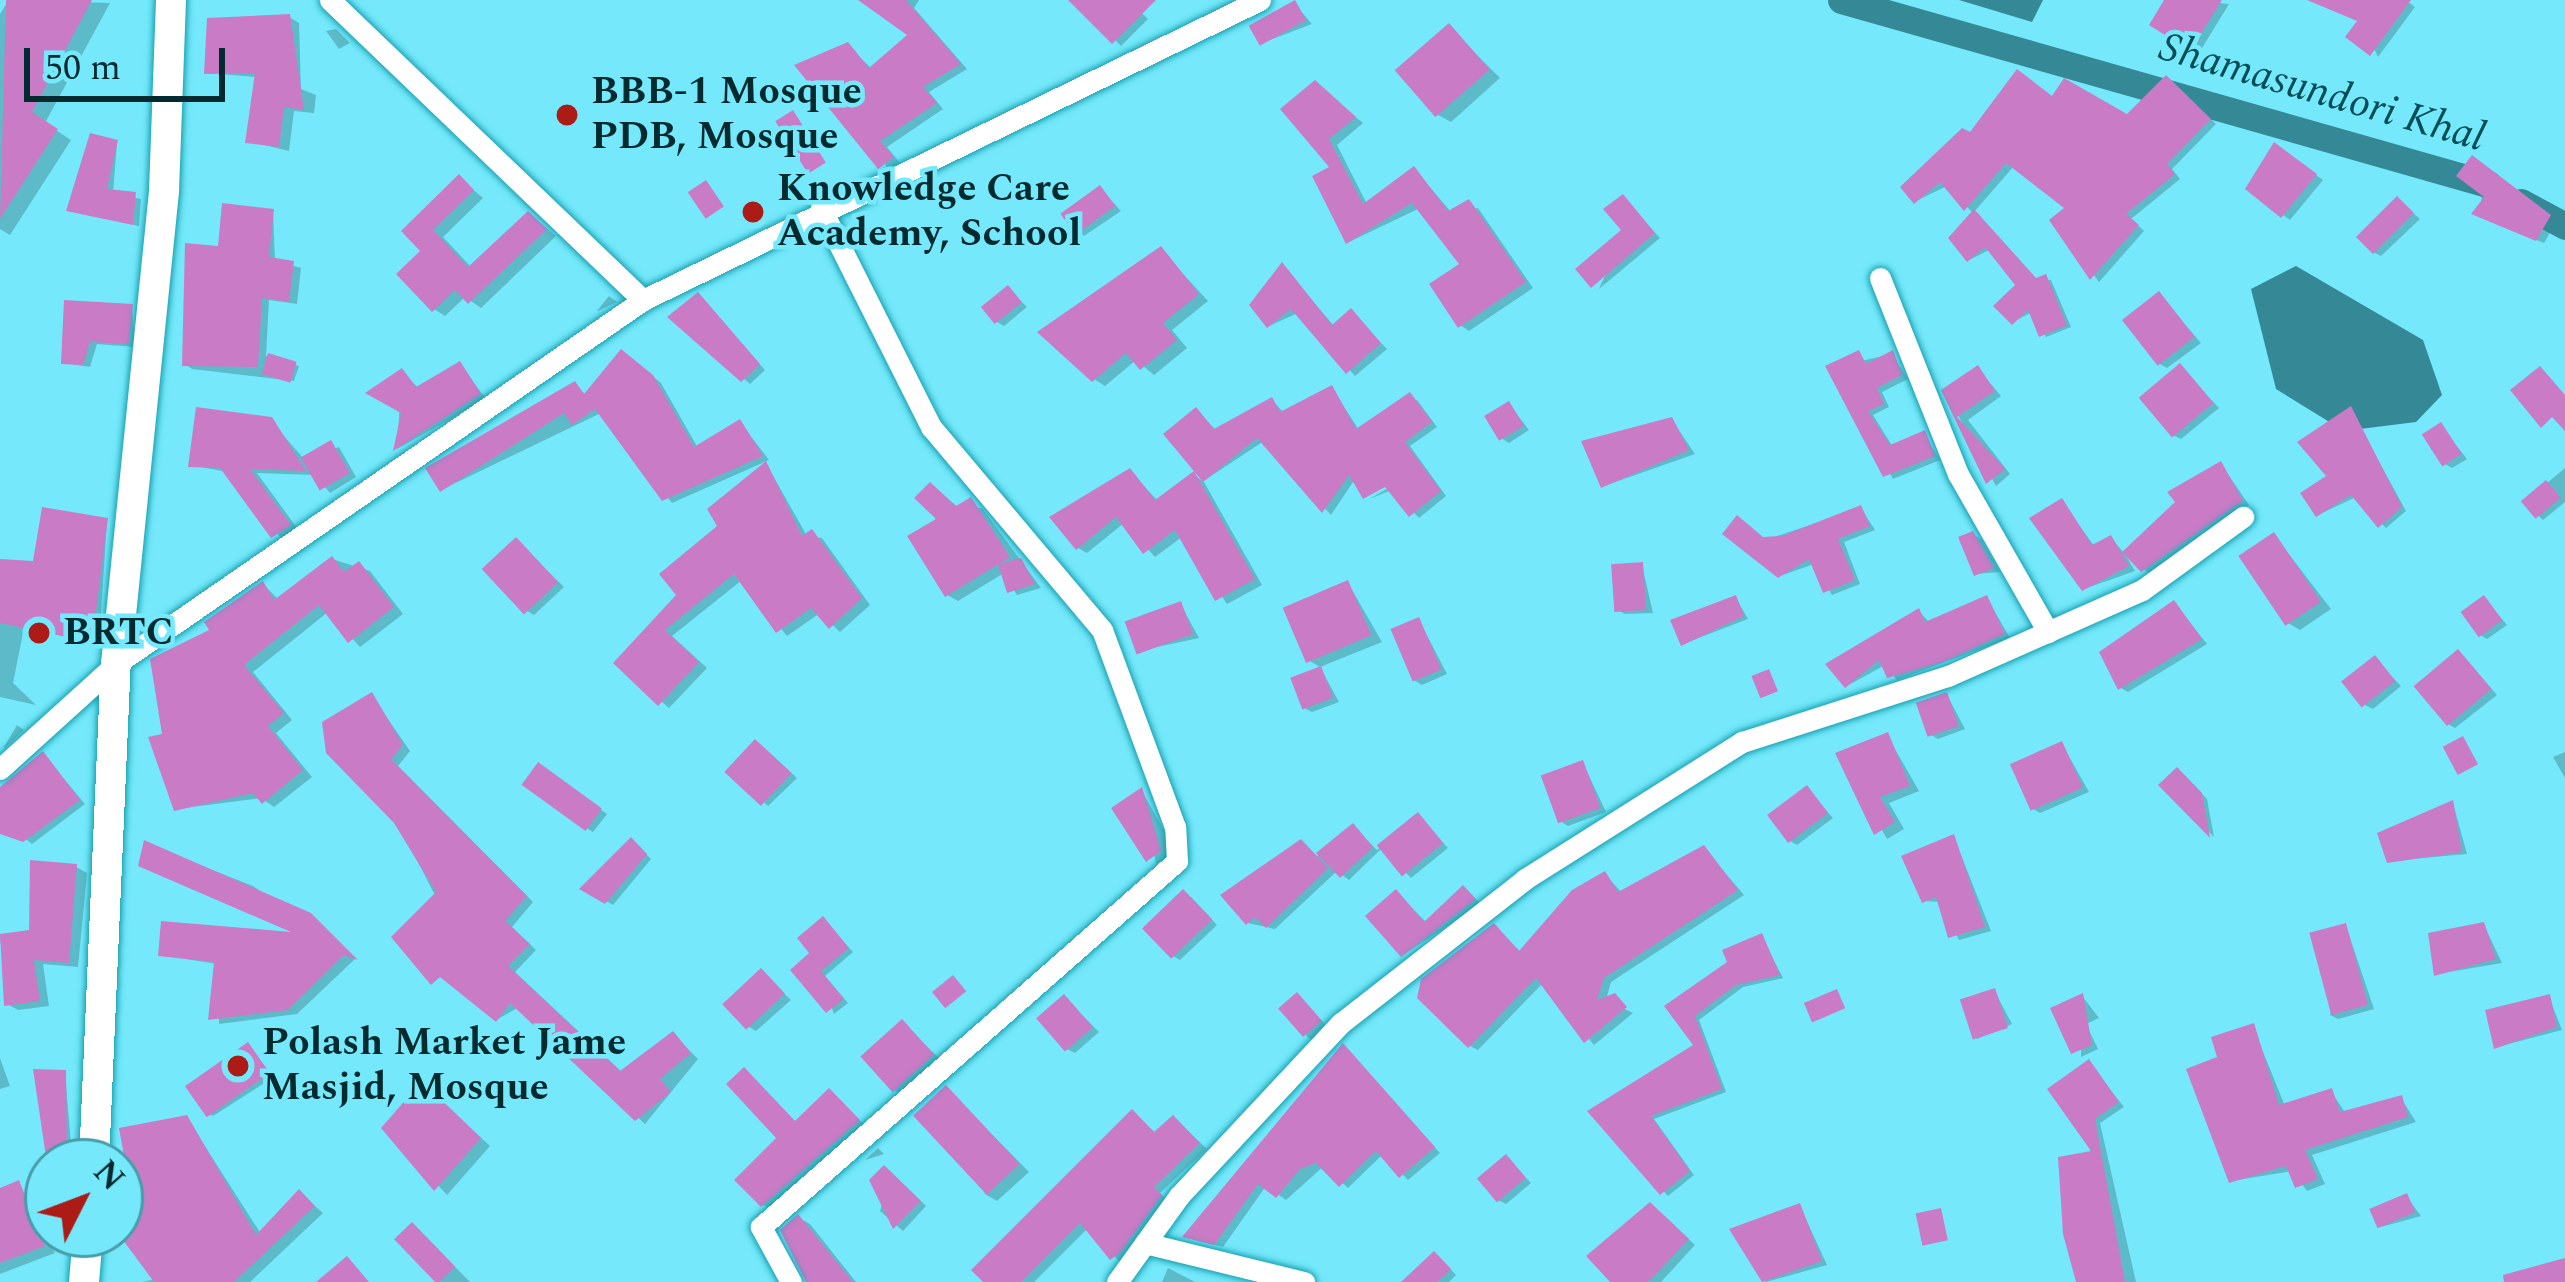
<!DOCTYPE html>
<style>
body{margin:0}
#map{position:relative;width:2565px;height:1282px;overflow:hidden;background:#75e9fb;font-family:Spectral,serif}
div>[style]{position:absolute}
.water>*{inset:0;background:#358996}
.shadow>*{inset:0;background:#0003}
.canal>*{height:27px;margin:-13.5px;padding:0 13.5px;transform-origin:13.5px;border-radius:13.5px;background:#358996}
.building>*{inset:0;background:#ca7bc6;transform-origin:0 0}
.roads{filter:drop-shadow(0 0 3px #16a0b1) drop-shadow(0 0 3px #16a0b1)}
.minor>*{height:21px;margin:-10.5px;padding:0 10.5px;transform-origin:10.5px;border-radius:10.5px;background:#fff}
.secondary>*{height:30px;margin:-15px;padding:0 15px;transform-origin:15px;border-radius:15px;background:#fff}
.dots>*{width:33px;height:33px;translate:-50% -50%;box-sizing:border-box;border:6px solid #75e9fb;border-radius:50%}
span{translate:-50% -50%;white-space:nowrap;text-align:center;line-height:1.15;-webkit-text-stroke:9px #75e9fb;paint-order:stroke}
.poi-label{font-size:39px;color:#022a2f;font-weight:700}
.left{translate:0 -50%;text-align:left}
.water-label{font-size:42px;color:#004d56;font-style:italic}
.north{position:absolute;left:24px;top:1138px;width:120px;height:120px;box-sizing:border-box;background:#75e9fb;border:3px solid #479da9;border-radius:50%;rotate:48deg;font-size:33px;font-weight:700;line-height:48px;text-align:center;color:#022a2f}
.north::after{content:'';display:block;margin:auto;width:42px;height:54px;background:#ac1b15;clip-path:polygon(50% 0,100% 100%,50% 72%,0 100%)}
.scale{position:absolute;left:24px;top:48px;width:201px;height:54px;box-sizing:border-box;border:6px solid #022a2f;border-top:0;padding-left:15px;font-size:36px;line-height:42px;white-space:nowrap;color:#022a2f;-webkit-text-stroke:9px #75e9fb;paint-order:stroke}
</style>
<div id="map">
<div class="water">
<i style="clip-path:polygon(1959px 0,2043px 0,2032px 22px)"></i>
<i style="clip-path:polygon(2296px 266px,2423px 340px,2442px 395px,2416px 422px,2344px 431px,2276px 389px,2251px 289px)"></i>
</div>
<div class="shadow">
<i style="clip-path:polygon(9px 0,110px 3px,45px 123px,71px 140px,10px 235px,0 229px,0 14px)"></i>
<i style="clip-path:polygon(867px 0,919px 0,914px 8px,967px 69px,929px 92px,943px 109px,887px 147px,900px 163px,888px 172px,848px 46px,872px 69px,912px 35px)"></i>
<i style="clip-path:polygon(1075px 0,1128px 0,1148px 19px,1121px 46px)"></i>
<i style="clip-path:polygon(2190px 0,2229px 4px,2199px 53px,2153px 24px)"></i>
<i style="clip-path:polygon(2324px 0,2406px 0,2415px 7px,2378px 57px,2361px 20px)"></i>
<i style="clip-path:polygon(1294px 3px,1312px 24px,1262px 43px)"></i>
<i style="clip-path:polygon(289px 17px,299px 23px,301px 89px,316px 95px,314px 113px,294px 111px,289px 151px,248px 141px,257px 77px,208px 73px)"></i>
<i style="clip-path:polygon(1449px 27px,1500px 78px,1451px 122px,1438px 115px)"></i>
<i style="clip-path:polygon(336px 29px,350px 43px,339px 49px,326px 31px)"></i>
<i style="clip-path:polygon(2173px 82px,2216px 124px,2172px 169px,2180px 179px,2131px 219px,2144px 231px,2099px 282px,2053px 221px,2068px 208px,2014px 166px,1974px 212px,2038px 281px,2051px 280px,2071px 327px,2046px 337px,2032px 312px,2013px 322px,2019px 285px,1991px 249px,1969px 260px,1973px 213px,1947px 186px,1916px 201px,1971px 136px,2053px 99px,2128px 118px)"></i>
<i style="clip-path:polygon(1315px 84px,1363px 123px,1337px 145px,1367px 204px,1414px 169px,1452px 213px,1478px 208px,1533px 288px,1469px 331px,1460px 325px,1463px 265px,1420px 208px,1349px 242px)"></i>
<i style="clip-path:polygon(117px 143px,113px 193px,141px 199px,139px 226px,70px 210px)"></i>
<i style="clip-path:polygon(2282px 150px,2323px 180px,2290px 220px,2283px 215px)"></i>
<i style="clip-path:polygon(2480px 163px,2556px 222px,2544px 243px,2482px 217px)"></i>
<i style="clip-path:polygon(459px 178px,483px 198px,443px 237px,472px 268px,529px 214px,556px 236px,481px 308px,465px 297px,445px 316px,434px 309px,424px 251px,405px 231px)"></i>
<i style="clip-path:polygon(1101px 189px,1121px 211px,1084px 236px,1077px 231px)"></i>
<i style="clip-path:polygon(1623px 198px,1660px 238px,1599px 289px,1625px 230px)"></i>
<i style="clip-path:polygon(2397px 199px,2420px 219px,2381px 256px,2373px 252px)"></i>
<i style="clip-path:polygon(273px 211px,275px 261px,301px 268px,297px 304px,269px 300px,266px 356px,299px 366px,294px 381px,192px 369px,185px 364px)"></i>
<i style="clip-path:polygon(1161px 250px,1208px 301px,1172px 330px,1187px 348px,1154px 375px,1136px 360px,1105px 386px,1094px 379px)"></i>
<i style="clip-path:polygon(1283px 266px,1334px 326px,1351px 312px,1387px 349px,1355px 376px,1298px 313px,1269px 326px)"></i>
<i style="clip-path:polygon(1008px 289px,1027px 307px,1004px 326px,997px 322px)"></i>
<i style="clip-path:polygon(698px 295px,765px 370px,750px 384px,671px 318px)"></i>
<i style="clip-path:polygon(2159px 295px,2201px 343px,2167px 368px,2160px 364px)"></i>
<i style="clip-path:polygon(609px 296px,617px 302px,598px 311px,597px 311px)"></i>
<i style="clip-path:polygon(132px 307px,135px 347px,97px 344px,90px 367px,64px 363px)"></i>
<i style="clip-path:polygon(1892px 354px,1908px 379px,1882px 392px,1889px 407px,1873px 415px,1893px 447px,1924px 434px,1940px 460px,1893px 479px,1830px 368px)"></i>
<i style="clip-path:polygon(629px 357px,661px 383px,698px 448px,740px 422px,769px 460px,672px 503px,601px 413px,443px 489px,575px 385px,587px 396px)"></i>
<i style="clip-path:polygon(460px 364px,486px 399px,397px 449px,402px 371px,419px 389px)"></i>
<i style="clip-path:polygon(2180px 367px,2219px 408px,2181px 439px,2173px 435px)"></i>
<i style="clip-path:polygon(1978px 369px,2001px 396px,1968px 420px,2010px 474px,1996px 486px,1945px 391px)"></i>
<i style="clip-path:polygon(1332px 388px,1359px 430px,1417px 400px,1437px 427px,1410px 446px,1446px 496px,1419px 518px,1392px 490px,1369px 499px,1399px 482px,1355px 479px,1331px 515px,1264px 441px,1205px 480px,1196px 410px,1217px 431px,1272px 400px,1284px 413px)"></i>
<i style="clip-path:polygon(1509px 404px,1529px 430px,1509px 443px,1501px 438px)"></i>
<i style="clip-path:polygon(2351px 410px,2406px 511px,2386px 528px,2356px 497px,2318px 515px)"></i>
<i style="clip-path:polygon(1672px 420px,1695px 454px,1604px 486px,1585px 443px)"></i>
<i style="clip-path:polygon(2441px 426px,2467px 459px,2452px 468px,2445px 464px)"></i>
<i style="clip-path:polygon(277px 428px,304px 459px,339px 447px,356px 477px,330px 493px,315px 475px,257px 473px,300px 532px,285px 543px,227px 472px,191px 465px)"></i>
<i style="clip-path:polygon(2221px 464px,2249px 505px,2150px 574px,2125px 554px,2135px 571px,2084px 589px,2062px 502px,2095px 547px,2111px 538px,2125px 554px)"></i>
<i style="clip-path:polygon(767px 465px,807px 536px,822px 538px,870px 605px,840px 632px,820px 613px,787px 636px,742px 580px,672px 636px,707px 668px,669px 708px,617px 663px,680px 595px)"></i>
<i style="clip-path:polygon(2565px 468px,2565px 502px,2543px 520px,2524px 502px)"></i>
<i style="clip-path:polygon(1130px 471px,1158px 501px,1194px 475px,1204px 482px,1262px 585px,1227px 604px,1182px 537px,1155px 557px,1124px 523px,1087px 553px,1078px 548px)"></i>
<i style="clip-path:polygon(930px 485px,959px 508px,982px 508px,1041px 588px,1017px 595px,1004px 573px,958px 601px,947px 595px)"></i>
<i style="clip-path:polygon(1861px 508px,1875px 530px,1844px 542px,1860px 584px,1832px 595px,1814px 564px,1780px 576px,1765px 540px)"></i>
<i style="clip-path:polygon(107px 521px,99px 644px,24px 628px,13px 683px,36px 705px,0 697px,0 606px,36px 565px)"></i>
<i style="clip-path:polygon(1973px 534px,1981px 539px,2000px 572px,1976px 574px)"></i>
<i style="clip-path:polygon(2274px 535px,2331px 609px,2300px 630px,2288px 623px)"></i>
<i style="clip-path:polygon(516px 541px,564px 587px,534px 615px,527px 611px)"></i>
<i style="clip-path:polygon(332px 559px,370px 571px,403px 614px,360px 647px,328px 612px,253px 672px,292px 720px,276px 733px,312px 777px,274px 807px,261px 798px,176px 809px,166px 736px,213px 631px,263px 584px,279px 600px)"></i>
<i style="clip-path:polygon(1642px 565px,1653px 613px,1625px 614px,1617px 610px)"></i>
<i style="clip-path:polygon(1348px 583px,1382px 642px,1320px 667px,1308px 660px)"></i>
<i style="clip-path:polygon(1736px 598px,1748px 619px,1683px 644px)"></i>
<i style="clip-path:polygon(1987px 598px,2010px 638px,1897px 680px,1885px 665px,1847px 686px,1919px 611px,1930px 623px)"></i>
<i style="clip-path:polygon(2484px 598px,2507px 625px,2487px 639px,2480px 635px)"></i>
<i style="clip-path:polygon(2175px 604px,2207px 644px,2128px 692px,2121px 688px)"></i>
<i style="clip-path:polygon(1181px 605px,1199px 638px,1138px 651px)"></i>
<i style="clip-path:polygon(1419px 620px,1447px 674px,1422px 685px,1414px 680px)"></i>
<i style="clip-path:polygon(2459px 652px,2497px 695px,2455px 728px,2448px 724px)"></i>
<i style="clip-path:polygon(2375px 659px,2401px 686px,2373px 709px,2365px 705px)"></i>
<i style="clip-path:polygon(1321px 669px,1339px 702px,1312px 712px,1304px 708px)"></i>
<i style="clip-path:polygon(1947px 695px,1965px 729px,1938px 739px,1931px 735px)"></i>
<i style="clip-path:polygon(372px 696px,410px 751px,398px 766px,533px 902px,512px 927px,536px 950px,515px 972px,623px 1073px,673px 1034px,698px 1059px,645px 1124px,519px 1007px,498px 1019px,397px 821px)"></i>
<i style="clip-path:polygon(17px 725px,24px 730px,5px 748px,4px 747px)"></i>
<i style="clip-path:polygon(1887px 735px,1919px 791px,1889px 803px,1904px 829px,1887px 839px,1839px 754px)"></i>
<i style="clip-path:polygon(2062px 744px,2089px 792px,2040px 813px,2032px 808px)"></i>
<i style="clip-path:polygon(763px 747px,797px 778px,768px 806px,727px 769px)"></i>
<i style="clip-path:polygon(2565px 752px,2565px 778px,2553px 757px)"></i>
<i style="clip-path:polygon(43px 754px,85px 804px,32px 844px,0 818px,0 790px)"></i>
<i style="clip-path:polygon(1583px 763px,1606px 812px,1568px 826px,1560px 821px)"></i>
<i style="clip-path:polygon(546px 770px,607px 814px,593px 832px,585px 827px)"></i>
<i style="clip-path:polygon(2183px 774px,2207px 799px,2214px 837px,2163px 785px)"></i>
<i style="clip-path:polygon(1807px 789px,1833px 818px,1797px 845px,1790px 841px)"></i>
<i style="clip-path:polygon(1142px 791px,1167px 836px,1168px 856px,1156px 864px)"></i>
<i style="clip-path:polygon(2453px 803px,2467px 854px,2390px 861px)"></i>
<i style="clip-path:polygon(1418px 816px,1448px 848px,1411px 878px,1382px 848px,1349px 880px,1337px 871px,1275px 929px,1248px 923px,1301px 842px,1317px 856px,1353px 826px,1377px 850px)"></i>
<i style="clip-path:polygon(1954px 837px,1991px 931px,1959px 940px,1941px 902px,1924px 901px)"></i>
<i style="clip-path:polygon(146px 844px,253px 886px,356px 958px,297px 1014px,219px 1024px,217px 964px,161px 955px,301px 936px)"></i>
<i style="clip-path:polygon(637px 845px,651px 859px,613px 905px,584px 888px)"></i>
<i style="clip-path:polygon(1704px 848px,1744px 895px,1611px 982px,1606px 1000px,1633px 1013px,1594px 1045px,1543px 983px,1478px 1050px,1470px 1046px,1494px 926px,1522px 953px,1605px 874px,1622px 893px)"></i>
<i style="clip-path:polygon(76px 867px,87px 873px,78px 967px,43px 964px,49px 1006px,18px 1010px,7px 1004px,0 937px,32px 933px)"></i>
<i style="clip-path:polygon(1464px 888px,1481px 904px,1403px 955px,1396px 892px,1427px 923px)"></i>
<i style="clip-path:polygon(1191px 897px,1217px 925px,1180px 960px,1173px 956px)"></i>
<i style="clip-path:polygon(823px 920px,853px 952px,825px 976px,848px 1003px,834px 1014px,813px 954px)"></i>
<i style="clip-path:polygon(2484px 925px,2502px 963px,2437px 974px)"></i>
<i style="clip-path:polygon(2346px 926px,2374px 1009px,2338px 1019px,2330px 1015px)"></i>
<i style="clip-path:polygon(1762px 937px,1783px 978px,1743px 987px,1699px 1020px,1726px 1092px,1654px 1119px,1694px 1175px,1668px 1196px,1591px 1112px,1697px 1046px,1668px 1006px)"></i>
<i style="clip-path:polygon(761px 972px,791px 1000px,756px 1031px,749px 1027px)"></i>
<i style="clip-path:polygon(1995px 992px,2012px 1024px,1977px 1039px,1976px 1038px)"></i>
<i style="clip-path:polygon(1297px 996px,1328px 1027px,1315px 1041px,1307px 1037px)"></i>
<i style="clip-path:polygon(2083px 997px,2099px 1018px,2086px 1024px,2098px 1049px,2081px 1057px)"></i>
<i style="clip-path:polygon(2549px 997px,2562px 1030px,2497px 1047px)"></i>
<i style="clip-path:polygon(1065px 998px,1099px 1032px,1075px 1053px,1067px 1049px)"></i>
<i style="clip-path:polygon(903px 1023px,944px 1063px,906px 1097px,894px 1090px)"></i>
<i style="clip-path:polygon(2253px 1027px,2285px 1106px,2331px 1091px,2346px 1114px,2401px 1098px,2416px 1122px,2312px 1155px,2325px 1184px,2307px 1191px,2292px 1171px,2231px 1181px,2221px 1058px)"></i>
<i style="clip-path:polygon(248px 1046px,274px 1077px,213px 1116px,207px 1113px)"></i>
<i style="clip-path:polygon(1343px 1047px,1440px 1153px,1408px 1180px,1383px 1154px,1348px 1188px,1324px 1166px,1286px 1200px,1266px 1186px,1223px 1247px,1192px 1239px)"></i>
<i style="clip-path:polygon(0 1058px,10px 1086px,0 1089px)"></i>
<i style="clip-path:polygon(2089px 1063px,2124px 1107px,2100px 1123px,2136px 1282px,2092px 1282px)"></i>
<i style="clip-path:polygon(744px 1071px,797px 1123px,829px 1092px,867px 1127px,772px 1210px,763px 1205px,781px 1138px)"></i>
<i style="clip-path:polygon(65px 1073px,72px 1156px,55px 1158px,49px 1155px)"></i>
<i style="clip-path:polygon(423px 1084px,490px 1146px,447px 1195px,385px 1128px)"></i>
<i style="clip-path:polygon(946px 1088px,1029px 1172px,997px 1201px,985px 1194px)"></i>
<i style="clip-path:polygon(1132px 1113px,1157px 1134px,1174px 1118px,1207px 1149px,1160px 1193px,1168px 1201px,1120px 1262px,1088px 1228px,1034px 1282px,987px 1282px)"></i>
<i style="clip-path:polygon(187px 1118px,261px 1234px,300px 1193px,323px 1213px,250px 1282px,142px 1282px,156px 1279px,120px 1200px,135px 1197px)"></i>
<i style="clip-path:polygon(878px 1148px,884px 1154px,865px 1160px)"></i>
<i style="clip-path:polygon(1506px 1157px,1531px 1183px,1506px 1204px,1498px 1200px)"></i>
<i style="clip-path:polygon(892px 1173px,926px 1206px,903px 1231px,880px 1211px)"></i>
<i style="clip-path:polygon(19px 1184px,55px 1253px,0 1274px,0 1191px)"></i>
<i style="clip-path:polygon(2407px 1197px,2421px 1216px,2381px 1227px)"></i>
<i style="clip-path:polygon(1800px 1206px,1827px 1265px,1766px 1282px,1733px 1230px)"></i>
<i style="clip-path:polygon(1659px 1211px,1695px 1245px,1661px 1282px,1614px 1282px)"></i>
<i style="clip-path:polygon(799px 1218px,810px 1224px,856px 1282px,806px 1282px)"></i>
<i style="clip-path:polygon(419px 1230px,470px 1282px,439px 1282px,398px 1240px)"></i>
<i style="clip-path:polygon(1441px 1259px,1456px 1275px,1449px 1282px,1406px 1282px)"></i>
<i style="clip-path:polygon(1168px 1268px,1195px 1282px,1162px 1282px)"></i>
</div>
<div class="canal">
<i style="left:1841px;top:0;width:673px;rotate:15.88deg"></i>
<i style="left:2521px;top:202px;width:50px;rotate:28.6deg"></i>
</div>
<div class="building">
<i style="clip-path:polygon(6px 0,92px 0,32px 112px,58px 129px,0 219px)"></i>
<i style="clip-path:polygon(858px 0,906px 0,961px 64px,923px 87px,937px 103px,880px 141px,894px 157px,878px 169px,794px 65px,848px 42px,869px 68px,907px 35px)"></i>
<i style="clip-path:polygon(1068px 0,1156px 0,1112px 44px)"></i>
<i style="left:1295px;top:0;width:23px;height:53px;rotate:61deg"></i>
<i style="clip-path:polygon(2164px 0,2222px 0,2190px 51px,2149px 25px)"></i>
<i style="clip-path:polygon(2307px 0,2411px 0,2370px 56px,2345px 37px,2357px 21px)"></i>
<i style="clip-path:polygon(290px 14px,304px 110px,284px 107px,279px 147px,245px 143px,255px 73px,204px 74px,207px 18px)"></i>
<i style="left:1449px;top:23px;width:62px;height:72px;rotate:49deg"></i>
<i style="clip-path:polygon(2017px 69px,2052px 96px,2064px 78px,2127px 114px,2166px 75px,2211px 119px,2167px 164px,2175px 174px,2126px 214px,2139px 225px,2090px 280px,2049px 220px,2064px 208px,2006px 163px,1964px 211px,1940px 182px,1914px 204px,1900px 187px,1962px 128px,1970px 132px)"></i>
<i style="clip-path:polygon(1315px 80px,1356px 117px,1329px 139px,1363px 204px,1414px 166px,1448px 211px,1469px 199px,1526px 282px,1458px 328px,1429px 284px,1459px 264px,1412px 203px,1346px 244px,1312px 176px,1329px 167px,1280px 109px)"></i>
<i style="left:793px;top:110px;width:62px;height:21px;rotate:58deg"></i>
<i style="clip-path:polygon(90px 133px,118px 140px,107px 189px,136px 192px,133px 225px,66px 211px)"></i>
<i style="clip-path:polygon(2274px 142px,2317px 174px,2281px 218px,2245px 189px)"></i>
<i style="clip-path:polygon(2472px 155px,2551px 215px,2536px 241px,2471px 214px,2484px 197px,2456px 176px)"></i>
<i style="clip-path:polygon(459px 174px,474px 190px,433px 230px,468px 267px,528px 211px,547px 229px,468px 304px,455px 290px,432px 312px,396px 274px,420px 251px,401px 231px)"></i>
<i style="left:706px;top:180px;width:32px;height:22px;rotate:56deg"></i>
<i style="left:1100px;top:185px;width:26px;height:49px;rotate:54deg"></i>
<i style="clip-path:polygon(1623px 194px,1655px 233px,1591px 288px,1575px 269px,1621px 230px,1603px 209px)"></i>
<i style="left:2397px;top:196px;width:24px;height:58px;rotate:45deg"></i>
<i style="clip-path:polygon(222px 203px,274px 209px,269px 257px,294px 261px,289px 302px,262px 298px,258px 367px,182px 366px,185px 243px,218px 246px)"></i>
<i style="clip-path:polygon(1974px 209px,2036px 278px,2046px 274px,2067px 325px,2039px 337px,2028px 310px,2012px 325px,1993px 306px,2015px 285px,1985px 247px,1967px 262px,1948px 238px)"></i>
<i style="clip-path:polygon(1161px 246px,1199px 294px,1163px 323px,1177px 340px,1140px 370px,1126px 353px,1092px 382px,1037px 332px)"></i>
<i style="clip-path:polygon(1282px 262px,1332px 325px,1351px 308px,1381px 343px,1346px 374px,1291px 309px,1267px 328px,1249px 305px)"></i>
<i style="left:1008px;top:285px;width:22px;height:35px;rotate:51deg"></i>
<i style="left:2159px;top:291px;width:58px;height:47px;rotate:52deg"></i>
<i style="clip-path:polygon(698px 292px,760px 364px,741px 382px,667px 317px)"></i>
<i style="clip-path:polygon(64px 300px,133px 304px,129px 344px,90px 342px,83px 365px,61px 364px)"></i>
<i style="clip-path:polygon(621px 349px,653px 375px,694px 447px,740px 419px,763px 456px,662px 501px,595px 409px,572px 425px,564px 413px,440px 492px,425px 468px,575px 381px,584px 394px)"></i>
<i style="clip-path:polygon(1859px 350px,1866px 364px,1893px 350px,1902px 375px,1877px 388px,1884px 404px,1868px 411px,1890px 445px,1925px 430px,1935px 456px,1883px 477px,1825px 366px)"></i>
<i style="left:268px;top:353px;width:30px;height:22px;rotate:17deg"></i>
<i style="clip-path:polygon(460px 361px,481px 394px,393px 451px,401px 413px,365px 393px,402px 368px,416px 387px)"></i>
<i style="left:2180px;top:363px;width:52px;height:54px;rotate:50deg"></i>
<i style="clip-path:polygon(1978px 365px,1995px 391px,1957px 417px,2005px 469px,1986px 484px,1941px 390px)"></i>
<i style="clip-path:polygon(2540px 366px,2565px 395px,2565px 431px,2552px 417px,2541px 428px,2510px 390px)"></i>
<i style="clip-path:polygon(1332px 385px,1356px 429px,1410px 392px,1432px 422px,1405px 442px,1441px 491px,1409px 517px,1385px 487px,1363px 499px,1349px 475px,1322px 513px,1257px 438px,1203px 482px,1163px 434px,1196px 407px,1214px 429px,1272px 397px,1280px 412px)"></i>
<i style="left:1509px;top:401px;width:29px;height:29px;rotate:59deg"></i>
<i style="clip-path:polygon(2351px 406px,2402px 507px,2378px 528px,2351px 495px,2316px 517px,2300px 493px,2326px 476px,2297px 442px)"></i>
<i style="clip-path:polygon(196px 407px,272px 417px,306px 471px,250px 469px,291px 525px,271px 538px,220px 468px,188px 467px)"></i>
<i style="clip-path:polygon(1672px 417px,1689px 450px,1601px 488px,1581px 441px)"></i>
<i style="left:2441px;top:422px;width:38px;height:23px;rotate:57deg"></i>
<i style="left:331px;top:440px;width:38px;height:35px;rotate:60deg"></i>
<i style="clip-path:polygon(766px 461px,802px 536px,812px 529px,862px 598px,829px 629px,811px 608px,776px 633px,734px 574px,665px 630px,699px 662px,658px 706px,613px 663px,676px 595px,659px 574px,717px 526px,707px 509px)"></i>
<i style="clip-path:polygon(2221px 461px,2243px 501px,2141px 572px,2122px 552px,2175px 502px,2167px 492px)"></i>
<i style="clip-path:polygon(1130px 468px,1155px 500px,1194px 471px,1255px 579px,1215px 601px,1175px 530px,1143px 554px,1116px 517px,1076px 550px,1049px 517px)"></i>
<i style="left:2546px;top:480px;width:23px;height:33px;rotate:50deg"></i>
<i style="clip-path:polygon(930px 482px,956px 506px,971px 497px,1010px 557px,945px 597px,907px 536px,936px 519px,914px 498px)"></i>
<i style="clip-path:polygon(2062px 498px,2092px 545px,2111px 535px,2129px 566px,2082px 591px,2029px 518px)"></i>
<i style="clip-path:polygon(1861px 505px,1870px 526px,1838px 539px,1855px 580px,1823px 593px,1809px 559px,1778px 578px,1722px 534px,1737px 515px,1763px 537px,1782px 536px)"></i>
<i style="clip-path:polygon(42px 507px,108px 518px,92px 642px,0 623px,0 559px,33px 561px)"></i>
<i style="clip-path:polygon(1973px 531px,1994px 568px,1974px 576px,1958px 537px)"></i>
<i style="left:2274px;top:532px;width:84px;height:43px;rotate:56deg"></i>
<i style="left:516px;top:537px;width:62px;height:47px;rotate:47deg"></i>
<i style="clip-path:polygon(332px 556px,344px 572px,359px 561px,394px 607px,348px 643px,319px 605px,244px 665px,284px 713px,268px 726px,303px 770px,262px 804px,253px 793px,174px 811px,148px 737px,162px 734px,150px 659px,209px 630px,204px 622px,263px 581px,274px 600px)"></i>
<i style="clip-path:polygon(1021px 558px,1035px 584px,1007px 593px,998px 564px)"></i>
<i style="left:1643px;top:562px;width:48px;height:32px;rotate:86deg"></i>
<i style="left:1348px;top:580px;width:60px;height:71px;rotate:67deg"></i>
<i style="clip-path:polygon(1736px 595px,1744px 616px,1681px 646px,1670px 620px)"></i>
<i style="clip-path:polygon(1987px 595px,2005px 634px,1943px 662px,1887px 678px,1879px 660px,1845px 688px,1825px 664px,1919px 608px,1925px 622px)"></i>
<i style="left:2484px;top:595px;width:31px;height:29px;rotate:54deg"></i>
<i style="clip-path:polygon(2174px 600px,2202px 639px,2118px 690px,2099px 652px)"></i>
<i style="left:1181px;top:601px;width:35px;height:60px;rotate:70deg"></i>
<i style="left:1419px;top:617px;width:57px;height:31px;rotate:67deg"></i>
<i style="left:2458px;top:649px;width:52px;height:58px;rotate:50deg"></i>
<i style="left:2375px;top:655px;width:33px;height:43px;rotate:52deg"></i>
<i style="left:1321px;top:666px;width:34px;height:33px;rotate:69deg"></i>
<i style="left:1769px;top:669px;width:24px;height:19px;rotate:68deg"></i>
<i style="clip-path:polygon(372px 692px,403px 745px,391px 759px,527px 896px,505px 921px,530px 944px,508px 966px,620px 1071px,673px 1031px,691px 1053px,660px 1079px,671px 1092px,635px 1121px,510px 1003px,496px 1022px,440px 977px,431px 985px,391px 937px,436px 892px,394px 823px,326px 753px,322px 722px)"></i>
<i style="left:1947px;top:692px;width:36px;height:33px;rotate:71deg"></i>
<i style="clip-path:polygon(1888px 732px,1910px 786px,1880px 797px,1895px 822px,1874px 835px,1835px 753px)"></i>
<i style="left:2463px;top:736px;width:32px;height:23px;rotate:62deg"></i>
<i style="left:755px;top:739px;width:50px;height:45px;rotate:43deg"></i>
<i style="left:2062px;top:741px;width:51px;height:57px;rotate:66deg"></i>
<i style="clip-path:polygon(43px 751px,80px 800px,23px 842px,0 834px,0 787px)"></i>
<i style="left:1583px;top:760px;width:51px;height:45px;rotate:70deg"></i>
<i style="left:538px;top:762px;width:79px;height:28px;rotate:36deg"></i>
<i style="clip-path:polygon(2177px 767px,2202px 793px,2210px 838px,2158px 785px)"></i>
<i style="left:1807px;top:785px;width:35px;height:50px;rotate:53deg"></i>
<i style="clip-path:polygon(1142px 787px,1161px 851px,1146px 862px,1111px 808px)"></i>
<i style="clip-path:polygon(2453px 800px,2462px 852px,2387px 863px,2377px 833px)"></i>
<i style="left:1418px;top:812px;width:40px;height:53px;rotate:51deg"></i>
<i style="clip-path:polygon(1353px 823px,1373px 847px,1340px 878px,1316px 853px)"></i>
<i style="clip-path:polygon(1954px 834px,1985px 927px,1948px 938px,1936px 897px,1922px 903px,1901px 856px)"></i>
<i style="clip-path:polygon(631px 837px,647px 854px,605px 904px,579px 889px)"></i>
<i style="clip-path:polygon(1301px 839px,1328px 868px,1266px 928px,1255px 917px,1246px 925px,1220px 895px)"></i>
<i style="clip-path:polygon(144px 840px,311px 913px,358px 960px,344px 955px,288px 1010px,208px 1020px,214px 962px,158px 956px,161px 921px,291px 932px,138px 866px)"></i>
<i style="clip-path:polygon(1704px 845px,1738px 890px,1604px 978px,1597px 1000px,1615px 993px,1627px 1007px,1584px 1043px,1536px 978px,1468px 1048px,1417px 998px,1421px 979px,1494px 923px,1519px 951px,1572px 890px,1605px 871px,1618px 892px)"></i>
<i style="clip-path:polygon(30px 860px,77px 864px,69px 963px,34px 960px,40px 1001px,4px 1006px,0 934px,29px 930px)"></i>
<i style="clip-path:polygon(1463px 885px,1476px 899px,1401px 957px,1365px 916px,1396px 889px,1424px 922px)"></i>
<i style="left:1183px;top:889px;width:42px;height:57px;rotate:46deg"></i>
<i style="clip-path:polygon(823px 916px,849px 948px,821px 971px,844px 999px,826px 1013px,790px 970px,809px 953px,797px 938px)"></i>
<i style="clip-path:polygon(2484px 922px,2496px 959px,2434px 976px,2428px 933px)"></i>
<i style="left:2346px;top:923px;width:85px;height:38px;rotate:75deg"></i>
<i style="clip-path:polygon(1762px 933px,1780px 975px,1736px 985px,1695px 1016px,1722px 1089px,1651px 1116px,1690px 1171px,1660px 1195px,1587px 1111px,1693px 1045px,1664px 1006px,1727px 962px,1722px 950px)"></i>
<i style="left:761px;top:968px;width:35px;height:53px;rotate:47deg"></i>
<i style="left:953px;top:975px;width:21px;height:27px;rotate:51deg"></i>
<i style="left:1995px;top:988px;width:42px;height:37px;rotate:72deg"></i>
<i style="left:1837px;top:989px;width:21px;height:36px;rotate:67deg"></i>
<i style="left:1297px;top:992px;width:38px;height:25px;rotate:49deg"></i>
<i style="clip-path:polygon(2083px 993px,2092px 1045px,2071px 1054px,2050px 1008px)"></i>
<i style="left:1064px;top:994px;width:44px;height:37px;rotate:49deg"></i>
<i style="clip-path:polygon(2550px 994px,2557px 1027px,2494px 1049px,2485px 1010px)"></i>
<i style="left:902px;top:1019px;width:48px;height:56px;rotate:48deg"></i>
<i style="clip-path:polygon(2254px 1023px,2279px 1105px,2332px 1088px,2340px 1112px,2402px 1095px,2408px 1117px,2305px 1150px,2318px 1179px,2295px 1188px,2286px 1166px,2229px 1183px,2186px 1069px,2217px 1057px,2211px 1037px)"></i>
<i style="left:248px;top:1042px;width:38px;height:77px;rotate:55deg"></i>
<i style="clip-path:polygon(1343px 1043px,1435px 1147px,1399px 1178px,1376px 1151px,1339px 1187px,1316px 1163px,1300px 1169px,1276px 1198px,1258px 1184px,1214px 1245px,1182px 1237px)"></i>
<i style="clip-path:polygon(2089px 1059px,2119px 1102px,2095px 1119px,2125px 1282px,2076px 1282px,2063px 1234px,2058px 1157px,2091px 1151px,2047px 1089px)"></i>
<i style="clip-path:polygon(744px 1067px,795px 1121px,829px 1088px,860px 1120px,761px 1207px,734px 1180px,776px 1138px,726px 1084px)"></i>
<i style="clip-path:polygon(33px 1069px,66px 1070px,67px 1154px,46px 1157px)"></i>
<i style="clip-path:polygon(422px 1081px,481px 1138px,434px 1191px,381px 1128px)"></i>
<i style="left:946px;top:1085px;width:108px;height:45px;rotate:47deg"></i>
<i style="clip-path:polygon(1132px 1109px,1154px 1132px,1173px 1115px,1200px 1143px,1154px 1187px,1162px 1195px,1120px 1253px,1110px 1260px,1080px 1223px,1021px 1282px,983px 1282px,971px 1270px)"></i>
<i style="clip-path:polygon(187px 1115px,256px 1235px,299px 1189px,315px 1206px,234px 1282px,154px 1282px,120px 1236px,120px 1197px,131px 1195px,119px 1128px)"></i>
<i style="left:1506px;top:1154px;width:31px;height:38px;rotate:50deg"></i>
<i style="clip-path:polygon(884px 1165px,921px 1201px,893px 1229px,869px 1180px)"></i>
<i style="clip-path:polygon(19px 1180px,45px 1246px,0 1263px,0 1188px)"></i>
<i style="left:2407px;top:1193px;width:21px;height:41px;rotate:67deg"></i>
<i style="clip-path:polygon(1650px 1202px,1689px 1239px,1648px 1282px,1610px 1282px,1586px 1256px)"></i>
<i style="clip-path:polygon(1800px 1203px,1822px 1261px,1762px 1282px,1729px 1229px)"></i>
<i style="left:1941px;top:1208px;width:33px;height:26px;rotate:78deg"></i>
<i style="clip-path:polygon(798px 1214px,853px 1282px,806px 1282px,780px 1230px)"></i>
<i style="left:412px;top:1222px;width:62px;height:25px;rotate:46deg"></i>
<i style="clip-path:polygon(1434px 1251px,1451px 1269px,1437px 1282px,1401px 1282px)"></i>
<i style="clip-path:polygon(347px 1256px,369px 1282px,316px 1282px)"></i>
<i style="clip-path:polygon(2565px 1258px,2565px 1282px,2504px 1282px,2503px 1275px)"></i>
</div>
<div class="roads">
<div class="minor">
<i style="left:330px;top:0;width:434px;rotate:43.8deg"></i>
<i style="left:1880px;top:278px;width:211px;rotate:68.3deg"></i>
<i style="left:1958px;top:474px;width:182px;rotate:60.3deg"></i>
<i style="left:0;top:769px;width:156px;rotate:-42.2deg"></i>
<i style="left:116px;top:664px;width:640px;rotate:-34.63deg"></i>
<i style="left:643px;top:300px;width:686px;rotate:-25.93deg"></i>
<i style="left:1145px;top:1243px;width:164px;rotate:13.8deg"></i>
<i style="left:791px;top:1282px;width:63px;rotate:-118.6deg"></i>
<i style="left:761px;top:1227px;width:554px;rotate:-41.34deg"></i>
<i style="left:1177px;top:861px;width:34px;rotate:-93deg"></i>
<i style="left:1175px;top:827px;width:210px;rotate:-110.3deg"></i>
<i style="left:1102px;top:630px;width:265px;rotate:-130.1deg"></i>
<i style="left:931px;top:427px;width:245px;rotate:-116.7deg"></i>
<i style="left:1117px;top:1282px;width:106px;rotate:-54.2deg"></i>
<i style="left:1179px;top:1196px;width:237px;rotate:-46.9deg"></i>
<i style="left:1341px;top:1023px;width:234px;rotate:-38deg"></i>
<i style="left:1525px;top:879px;width:257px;rotate:-32.3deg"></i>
<i style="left:1742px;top:742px;width:216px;rotate:-17.8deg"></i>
<i style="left:1948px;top:676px;width:212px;rotate:-23.9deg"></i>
<i style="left:2142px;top:590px;width:125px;rotate:-35.9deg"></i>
</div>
<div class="secondary">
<i style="left:94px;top:1162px;width:498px;rotate:-87.5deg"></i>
<i style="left:116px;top:664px;width:475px;rotate:-84.2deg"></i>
<i style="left:164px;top:191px;width:191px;rotate:-87.9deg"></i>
<i style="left:84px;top:1282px;width:48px;rotate:-85.2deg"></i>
</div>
</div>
<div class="dots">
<i style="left:567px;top:115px;background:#ac1b15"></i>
<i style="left:753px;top:212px;background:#ac1b15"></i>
<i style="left:39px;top:633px;background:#ac1b15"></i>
<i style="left:238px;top:1066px;background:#ac1b15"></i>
</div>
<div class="poi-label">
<span class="left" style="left:591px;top:115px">BBB-1 Mosque<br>PDB, Mosque</span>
<span class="left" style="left:777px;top:212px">Knowledge Care<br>Academy, School</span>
<span class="left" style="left:63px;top:633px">BRTC</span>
<span class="left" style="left:262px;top:1066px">Polash Market Jame<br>Masjid, Mosque</span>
</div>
<div class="water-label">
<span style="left:2322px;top:93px;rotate:16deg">Shamasundori Khal</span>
</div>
<div class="north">N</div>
<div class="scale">50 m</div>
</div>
